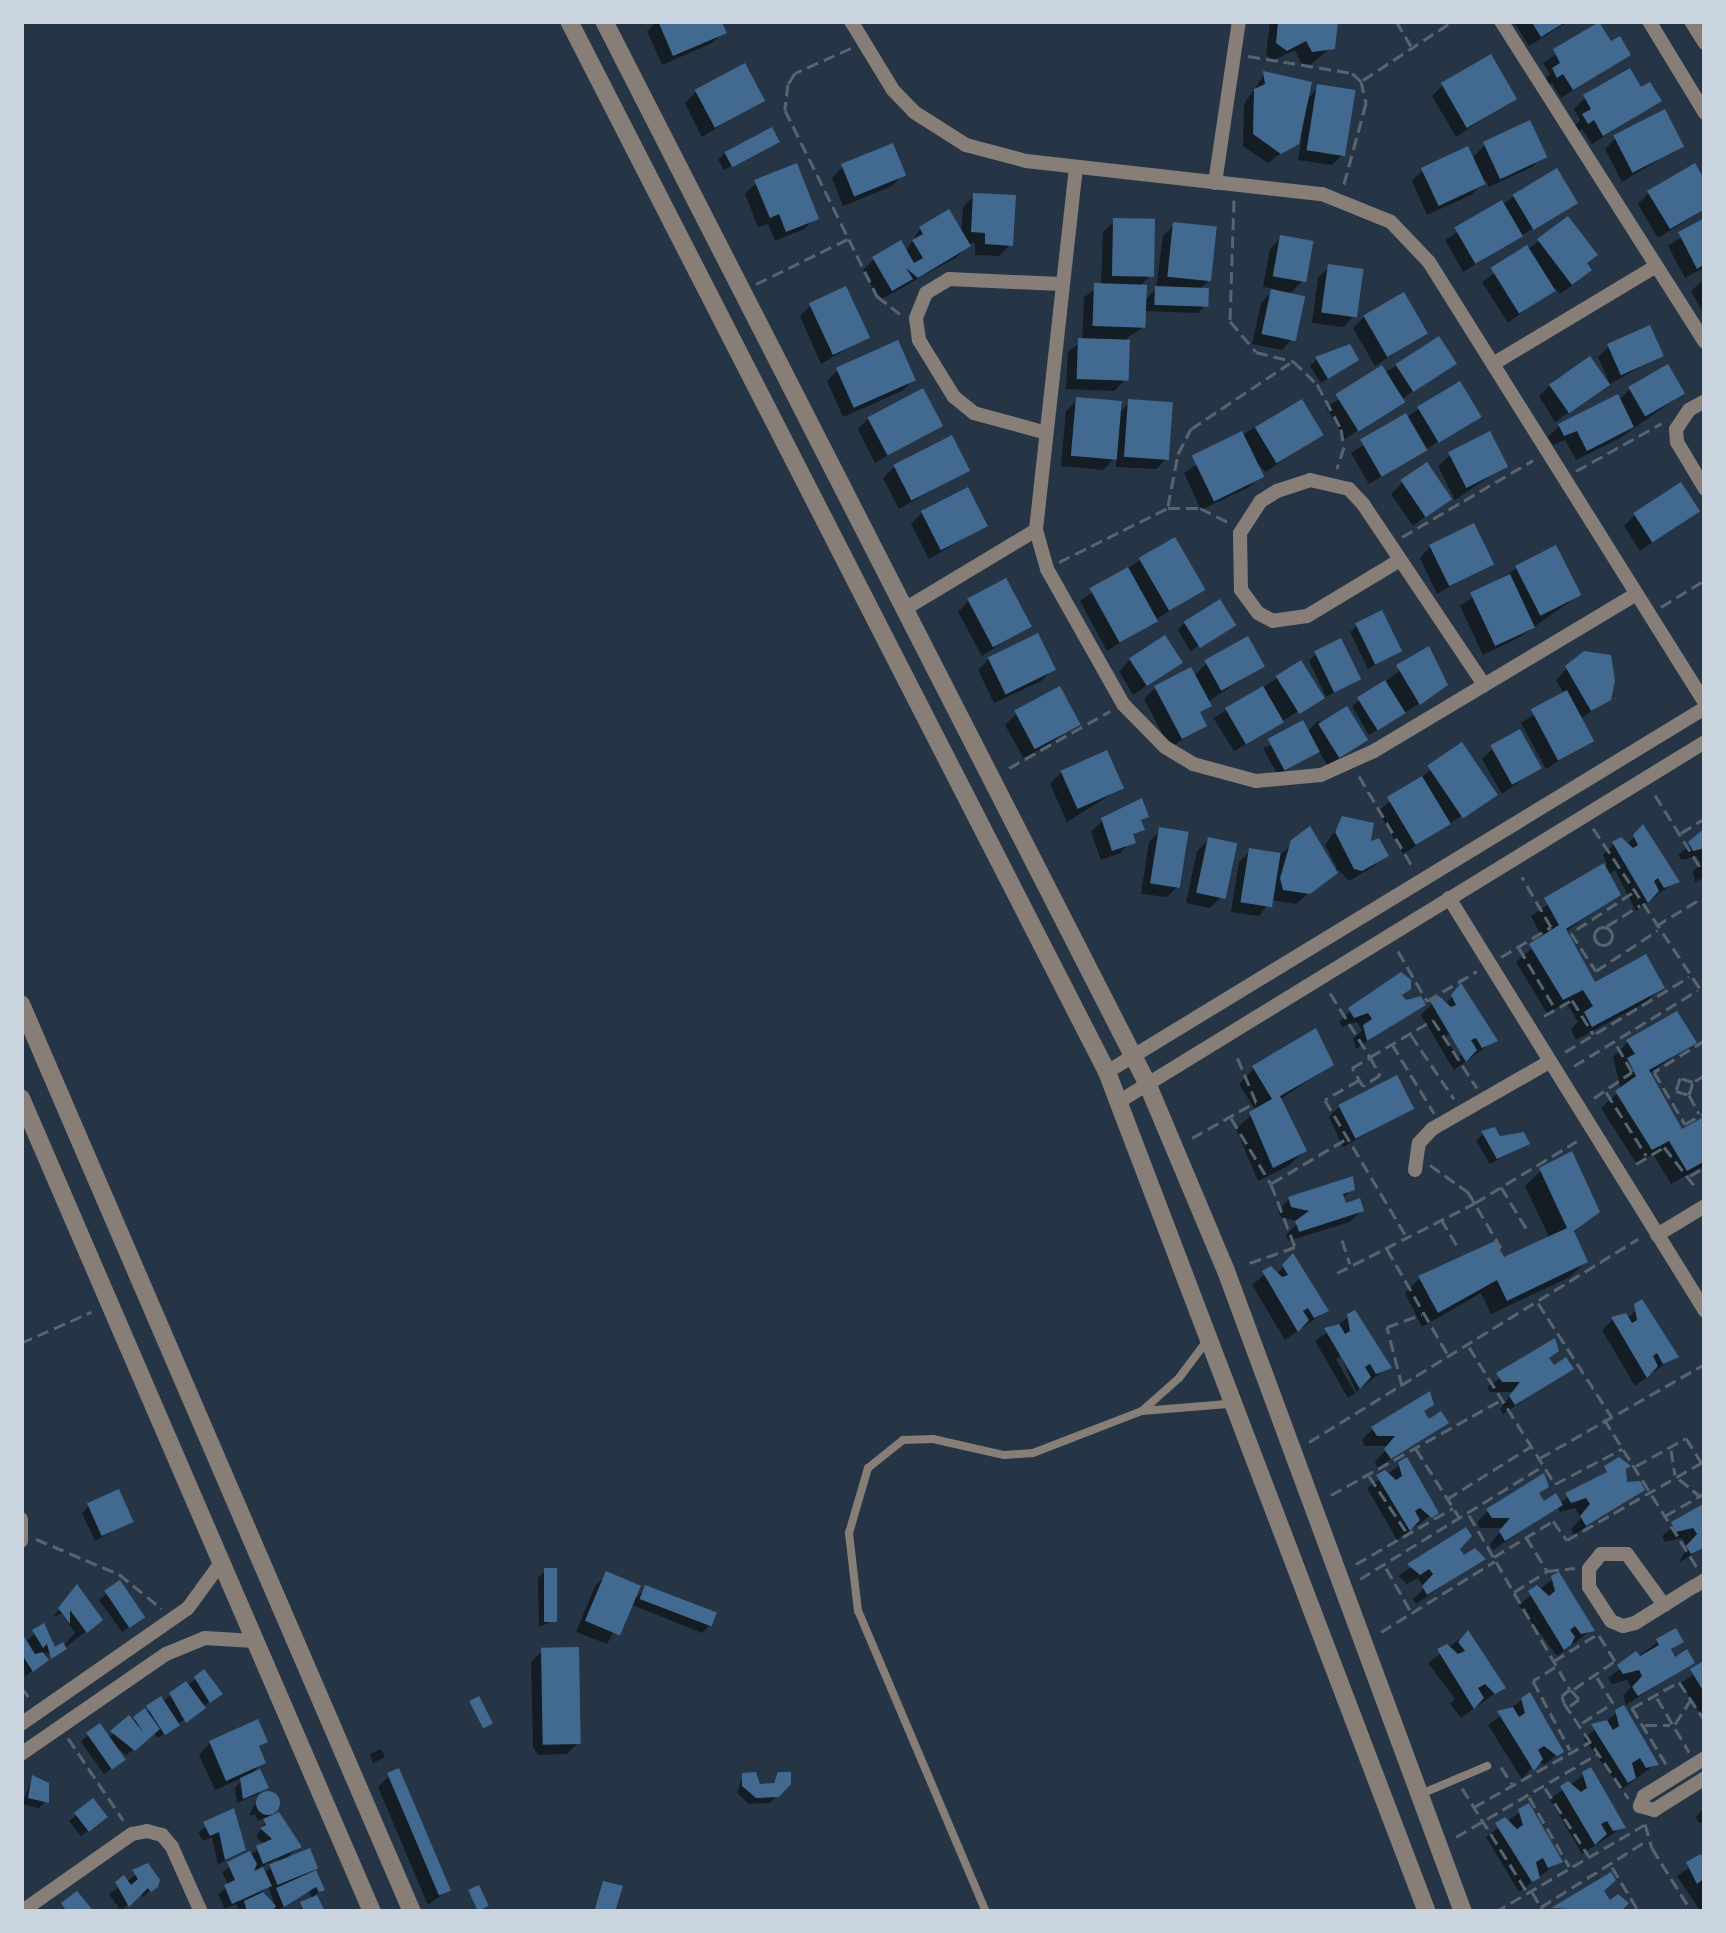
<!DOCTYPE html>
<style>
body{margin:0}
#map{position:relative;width:1726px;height:1933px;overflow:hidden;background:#263545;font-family:Literata,serif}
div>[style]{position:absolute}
.shadow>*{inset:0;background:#0007;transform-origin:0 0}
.building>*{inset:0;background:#426990;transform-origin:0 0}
.round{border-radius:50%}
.path>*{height:3px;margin-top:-1.5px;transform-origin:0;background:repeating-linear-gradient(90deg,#576573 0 12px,transparent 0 18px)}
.path>.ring{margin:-1.5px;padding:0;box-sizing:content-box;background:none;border:3px solid #576573;border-radius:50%}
.service>*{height:8px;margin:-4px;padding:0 4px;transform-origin:4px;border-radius:4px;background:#887e78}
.minor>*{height:14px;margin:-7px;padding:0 7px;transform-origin:7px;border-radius:7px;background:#887e78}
.tertiary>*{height:18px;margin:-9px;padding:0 9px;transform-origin:9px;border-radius:9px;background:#887e78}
span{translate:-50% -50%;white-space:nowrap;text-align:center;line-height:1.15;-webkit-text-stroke:12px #1c2b3a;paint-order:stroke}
.frame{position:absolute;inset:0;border:24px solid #cad4de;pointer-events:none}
</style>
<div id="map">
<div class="shadow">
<i style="clip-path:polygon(657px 21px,718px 21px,723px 32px,712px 43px,662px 65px,647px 31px)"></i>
<i style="clip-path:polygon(1270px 21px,1335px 21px,1332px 47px,1310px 65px,1301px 63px,1295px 50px,1274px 60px,1266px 55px)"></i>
<i style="clip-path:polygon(1513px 21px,1569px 21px,1529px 46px)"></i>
<i style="clip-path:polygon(1598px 26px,1610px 45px,1627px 55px,1561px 98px,1552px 83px,1545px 87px,1542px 82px,1550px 74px,1543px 63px)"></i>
<i style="clip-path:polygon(1264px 75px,1305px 101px,1318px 88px,1343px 154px,1332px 165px,1298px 160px,1302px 137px,1268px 163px,1243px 146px,1244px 104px)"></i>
<i style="clip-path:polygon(1443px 85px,1513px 99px,1456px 137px,1432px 96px)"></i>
<i style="clip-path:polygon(1640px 91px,1658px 101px,1592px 144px,1582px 129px,1576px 132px,1573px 127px,1580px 120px,1574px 109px,1585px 98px)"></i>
<i style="clip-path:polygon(696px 92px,761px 100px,702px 137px,685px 103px)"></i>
<i style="clip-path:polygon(1616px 138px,1681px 146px,1622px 182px,1605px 149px)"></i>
<i style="clip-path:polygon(776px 141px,724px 170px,718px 160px,725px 153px)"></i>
<i style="clip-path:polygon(1485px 145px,1543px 156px,1532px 167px,1489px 187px,1486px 180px,1471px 195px,1427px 215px,1412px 181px,1423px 170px,1471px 159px)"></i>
<i style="clip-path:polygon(843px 167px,903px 175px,892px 186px,843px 206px,832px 178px)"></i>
<i style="clip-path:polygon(756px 183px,816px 218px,804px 229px,775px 241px,768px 224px,758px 227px,745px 194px)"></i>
<i style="clip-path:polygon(1705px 186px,1705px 209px,1658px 238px,1638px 204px,1649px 193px)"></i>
<i style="clip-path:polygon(974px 196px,1010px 245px,999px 256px,975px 255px,975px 243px,970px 243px,957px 257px,880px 300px,863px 270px,874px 259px,905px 252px,920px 229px,961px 235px,963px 207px)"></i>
<i style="clip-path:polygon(1514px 197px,1574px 203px,1463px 272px,1445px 240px)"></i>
<i style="clip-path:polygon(1115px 221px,1149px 277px,1138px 288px,1143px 302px,1156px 289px,1163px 236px,1174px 225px,1208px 281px,1198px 291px,1205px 306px,1198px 313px,1143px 311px,1142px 328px,1127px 338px,1125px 380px,1114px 391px,1066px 389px,1068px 352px,1082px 341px,1084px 297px,1101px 286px,1103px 232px)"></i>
<i style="clip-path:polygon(1705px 222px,1705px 267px,1685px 278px,1668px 246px)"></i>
<i style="clip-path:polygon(1281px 238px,1303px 281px,1288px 295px,1293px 338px,1282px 350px,1252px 344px,1261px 303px,1275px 289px,1263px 287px,1270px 249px)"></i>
<i style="clip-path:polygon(1539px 241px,1585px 264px,1578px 281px,1560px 294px,1555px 288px,1508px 323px,1482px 282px)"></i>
<i style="clip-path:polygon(1329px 267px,1354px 316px,1343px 327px,1312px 323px,1318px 278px)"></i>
<i style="clip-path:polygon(1705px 278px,1705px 316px,1691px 291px)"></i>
<i style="clip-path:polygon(811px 305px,866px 338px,821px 364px,800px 316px)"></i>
<i style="clip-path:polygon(1364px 317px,1424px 333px,1375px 366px,1353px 328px)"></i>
<i style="clip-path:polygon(1609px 346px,1660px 356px,1610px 384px,1598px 357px)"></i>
<i style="clip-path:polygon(1317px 359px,1355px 360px,1321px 383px,1310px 366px)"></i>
<i style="clip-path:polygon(1453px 363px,1345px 439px,1326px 407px,1396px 366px)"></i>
<i style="clip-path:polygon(838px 370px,913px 380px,902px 391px,843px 417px,827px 381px)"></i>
<i style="clip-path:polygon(1550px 385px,1606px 385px,1555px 422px,1539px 396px)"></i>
<i style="clip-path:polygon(1630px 389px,1682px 394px,1620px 438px,1576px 460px,1565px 440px,1553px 445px,1548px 437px,1559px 426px,1618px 401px)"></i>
<i style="clip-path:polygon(1077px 400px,1118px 414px,1129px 403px,1167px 458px,1156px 469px,1116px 467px,1116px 456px,1103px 470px,1061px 466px,1066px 411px)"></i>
<i style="clip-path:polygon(1419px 409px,1478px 417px,1369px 484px,1351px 453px)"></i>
<i style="clip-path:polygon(869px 418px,939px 425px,875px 463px,858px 429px)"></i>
<i style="clip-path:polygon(1255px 427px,1320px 434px,1266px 472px,1253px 460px,1260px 476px,1249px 487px,1201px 510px,1184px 473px)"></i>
<i style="clip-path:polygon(1450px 455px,1504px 467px,1455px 500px,1438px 466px)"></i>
<i style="clip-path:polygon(894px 467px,966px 471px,899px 509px,883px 478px)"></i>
<i style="clip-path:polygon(1402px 483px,1448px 499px,1413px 526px,1391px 494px)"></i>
<i style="clip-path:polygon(1696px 511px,1640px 551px,1624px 526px,1635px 515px)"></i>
<i style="clip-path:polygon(922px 513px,985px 526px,929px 559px,911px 524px)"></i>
<i style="clip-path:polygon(1431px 546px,1490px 564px,1437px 594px,1420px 558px)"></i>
<i style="clip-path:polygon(1140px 560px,1202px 590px,1107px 651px,1080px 601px)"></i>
<i style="clip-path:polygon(1517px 568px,1579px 595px,1520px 637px,1483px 655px,1460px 606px)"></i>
<i style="clip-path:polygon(969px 601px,1028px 626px,982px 656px,958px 612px)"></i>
<i style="clip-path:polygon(1184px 623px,1225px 631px,1190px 651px,1178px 630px)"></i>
<i style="clip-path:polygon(1357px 626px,1398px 650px,1368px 669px,1350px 632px)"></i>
<i style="clip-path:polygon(1428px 650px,1444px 677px,1442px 689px,1369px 735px,1352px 706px)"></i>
<i style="clip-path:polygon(1316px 654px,1357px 679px,1326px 697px,1309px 661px)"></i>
<i style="clip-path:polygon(989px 659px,1052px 670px,1041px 681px,994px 703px,978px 670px)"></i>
<i style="clip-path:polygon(1130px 660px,1179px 663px,1133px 695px,1119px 671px)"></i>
<i style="clip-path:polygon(1207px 663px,1262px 666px,1206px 703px,1198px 715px,1204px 725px,1170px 748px,1144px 699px,1155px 688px,1193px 677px)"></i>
<i style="left:1300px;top:664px;width:39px;height:102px;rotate:58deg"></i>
<i style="clip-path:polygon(1567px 668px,1608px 699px,1579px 720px,1590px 740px,1546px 769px,1521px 723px,1565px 695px,1556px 680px)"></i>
<i style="clip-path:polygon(1016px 714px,1078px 725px,1024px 759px,1005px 725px)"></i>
<i style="clip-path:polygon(1318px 721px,1364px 739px,1328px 766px,1318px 750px,1278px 775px,1263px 748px,1306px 733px)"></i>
<i style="clip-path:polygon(1461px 746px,1494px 795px,1403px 854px,1378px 811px)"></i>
<i style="clip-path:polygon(1493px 748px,1539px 768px,1502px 794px,1482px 759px)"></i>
<i style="clip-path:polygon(1061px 773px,1121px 788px,1067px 822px,1050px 784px)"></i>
<i style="clip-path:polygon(1145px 816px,1121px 853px,1101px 860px,1091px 832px,1102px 821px)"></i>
<i style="clip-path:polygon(1343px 819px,1385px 855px,1374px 866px,1349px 881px,1338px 869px,1296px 904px,1271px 900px,1259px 916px,1231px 912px,1239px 862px,1250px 851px,1280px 855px,1293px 843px,1333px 870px,1337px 868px,1325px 845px)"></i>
<i style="clip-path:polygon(1643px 828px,1676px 881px,1636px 911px,1615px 870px,1608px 875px,1618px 894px,1564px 933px,1593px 986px,1661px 987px,1646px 1002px,1576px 1040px,1571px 1029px,1578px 1022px,1567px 1003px,1547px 1013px,1516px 962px,1543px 939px,1531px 916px,1607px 865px,1603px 855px,1614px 844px,1626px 845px)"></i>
<i style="clip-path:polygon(1160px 831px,1178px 886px,1167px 897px,1141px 894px,1149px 842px)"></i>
<i style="clip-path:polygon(1705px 834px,1705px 877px,1695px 882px,1693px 872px,1701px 863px,1696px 856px,1682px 860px,1678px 855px)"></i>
<i style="clip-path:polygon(1209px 840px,1221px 897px,1210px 908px,1186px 903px,1197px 851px)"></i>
<i style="clip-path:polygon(evenodd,1461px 988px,1494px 1041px,1454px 1070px,1421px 1015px,1432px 1004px,1444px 1005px,1461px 988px,1449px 1034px,1463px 1053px,1459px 1057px,1444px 1038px,1449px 1034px)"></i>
<i style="clip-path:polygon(1400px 996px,1405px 1004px,1422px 1004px,1356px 1049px,1353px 1039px,1362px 1030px,1357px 1022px,1342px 1027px,1339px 1022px,1350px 1011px)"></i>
<i style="clip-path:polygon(1628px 1042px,1693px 1043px,1648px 1074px,1681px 1133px,1705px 1120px,1705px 1165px,1671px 1184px,1653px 1154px,1636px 1163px,1601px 1108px,1621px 1090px,1613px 1057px)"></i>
<i style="clip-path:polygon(1331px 1065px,1279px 1100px,1304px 1151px,1288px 1166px,1258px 1181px,1236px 1129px,1256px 1111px,1239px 1084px,1254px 1068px)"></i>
<i style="clip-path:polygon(1340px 1106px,1411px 1109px,1343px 1147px,1329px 1117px)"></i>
<i style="clip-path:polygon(1483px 1134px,1499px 1140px,1526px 1144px,1490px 1164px,1476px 1141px)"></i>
<i style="clip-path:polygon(1541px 1171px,1597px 1212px,1572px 1234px,1585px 1262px,1570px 1277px,1491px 1314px,1481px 1293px,1422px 1327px,1405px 1293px,1420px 1278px,1503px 1261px,1550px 1239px,1525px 1186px)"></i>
<i style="clip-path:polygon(1352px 1189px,1342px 1199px,1344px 1207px,1361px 1211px,1350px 1222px,1288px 1241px,1286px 1235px,1299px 1222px,1281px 1217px,1278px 1211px,1289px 1199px)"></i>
<i style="clip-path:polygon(1292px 1258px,1326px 1311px,1285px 1340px,1252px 1285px,1270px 1270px,1276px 1275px)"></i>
<i style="clip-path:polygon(1642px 1304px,1675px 1356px,1635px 1386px,1602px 1330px,1613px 1319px,1625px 1321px)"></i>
<i style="clip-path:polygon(1349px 1317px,1388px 1367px,1356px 1392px,1341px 1356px,1336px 1359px,1355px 1393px,1348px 1398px,1315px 1341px)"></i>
<i style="clip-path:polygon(1553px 1342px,1547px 1359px,1553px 1369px,1570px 1369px,1503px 1414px,1500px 1409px,1513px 1392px,1490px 1392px,1487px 1387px)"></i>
<i style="clip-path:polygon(1422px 1413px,1428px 1423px,1445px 1422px,1378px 1468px,1375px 1462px,1389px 1446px,1365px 1446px,1362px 1440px,1373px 1429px)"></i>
<i style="clip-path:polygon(1624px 1462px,1621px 1482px,1641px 1489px,1574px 1535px,1571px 1529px,1581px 1518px,1575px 1508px,1560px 1512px,1557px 1507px,1493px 1550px,1490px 1544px,1503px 1528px,1480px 1528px,1477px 1522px,1488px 1511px,1536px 1495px,1543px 1505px,1559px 1503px)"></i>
<i style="clip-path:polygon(1400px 1465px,1435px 1512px,1397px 1540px,1367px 1488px)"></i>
<i style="clip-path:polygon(1705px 1504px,1705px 1546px,1679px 1563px,1687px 1547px,1682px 1538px,1665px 1542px,1662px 1536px)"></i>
<i style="clip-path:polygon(89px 1506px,131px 1521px,95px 1541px,82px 1513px)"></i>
<i style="clip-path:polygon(1465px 1531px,1456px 1548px,1463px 1559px,1482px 1559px,1416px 1604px,1413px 1599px,1424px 1588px,1418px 1578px,1407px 1584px,1398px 1576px)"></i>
<i style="clip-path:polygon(545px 1571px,555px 1620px,539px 1627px,538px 1578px)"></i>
<i style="clip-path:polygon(606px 1575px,630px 1604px,646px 1588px,709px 1626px,702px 1633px,630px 1604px,607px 1644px,576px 1632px,595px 1586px)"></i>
<i style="left:1553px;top:1579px;width:64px;height:43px;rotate:53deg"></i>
<i style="clip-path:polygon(76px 1589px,100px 1620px,53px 1657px,45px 1651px,48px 1660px,25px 1676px,21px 1638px,24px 1643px,43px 1627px,54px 1651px,63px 1646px,75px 1633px,62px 1614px,53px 1617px)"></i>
<i style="clip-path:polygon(106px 1594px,135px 1623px,122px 1632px,99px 1600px)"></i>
<i style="clip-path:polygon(1461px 1638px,1502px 1688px,1461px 1718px,1450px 1704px,1455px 1699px,1428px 1663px)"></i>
<i style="clip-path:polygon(1680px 1641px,1669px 1652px,1674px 1661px,1692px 1663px,1626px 1705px,1623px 1695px,1631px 1687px,1627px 1680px,1612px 1684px,1608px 1678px,1658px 1642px)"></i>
<i style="clip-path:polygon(542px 1651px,578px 1743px,567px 1754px,538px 1755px,533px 1747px,531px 1662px)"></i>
<i style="clip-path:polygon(1705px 1667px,1705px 1721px,1681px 1683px)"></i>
<i style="clip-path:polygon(196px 1679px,212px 1700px,158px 1738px,154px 1733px,126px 1755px,115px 1746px,115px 1766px,104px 1774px,81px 1742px,88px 1735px,107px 1738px)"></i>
<i style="clip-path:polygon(1522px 1700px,1561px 1751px,1544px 1765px,1538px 1761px,1522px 1779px,1488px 1725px)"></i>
<i style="left:1617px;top:1713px;width:64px;height:42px;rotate:53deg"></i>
<i style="clip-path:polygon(264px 1742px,257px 1749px,263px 1762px,247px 1778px,265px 1787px,258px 1794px,237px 1803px,235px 1788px,246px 1776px,215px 1790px,199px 1755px,210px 1743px)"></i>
<i style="clip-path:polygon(381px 1749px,385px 1757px,373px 1763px,370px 1754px)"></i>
<i style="clip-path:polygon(779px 1775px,788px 1783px,770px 1803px,749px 1804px,737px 1793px,743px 1776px,758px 1787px,770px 1786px)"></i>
<i style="clip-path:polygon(1584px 1775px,1623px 1827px,1582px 1854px,1550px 1799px)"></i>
<i style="clip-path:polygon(389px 1776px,448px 1890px,428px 1905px,378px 1787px)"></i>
<i style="clip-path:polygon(32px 1779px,46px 1801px,39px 1808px,22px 1804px)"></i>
<i style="clip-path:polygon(273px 1794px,279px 1808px,272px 1815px,258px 1821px,255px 1814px,249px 1816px,254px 1805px)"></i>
<i style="clip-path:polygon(92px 1803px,97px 1824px,81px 1836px,69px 1821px)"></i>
<i style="clip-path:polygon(1705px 1807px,1705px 1822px,1699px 1823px,1696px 1817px)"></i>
<i style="clip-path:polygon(232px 1812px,243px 1849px,218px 1865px,212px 1837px,203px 1841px,198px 1832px)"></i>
<i style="clip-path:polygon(1520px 1812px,1559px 1862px,1519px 1892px,1486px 1837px)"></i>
<i style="clip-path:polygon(evenodd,266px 1821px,298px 1847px,282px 1862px,308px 1852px,321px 1889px,314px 1896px,322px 1912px,295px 1912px,313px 1900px,309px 1891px,277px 1911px,268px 1886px,261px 1893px,272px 1906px,266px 1912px,240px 1912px,236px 1904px,225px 1909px,218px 1894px,229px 1886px,222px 1872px,265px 1845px,256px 1837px,266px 1821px,278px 1859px,279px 1859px,263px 1875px,260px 1867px,278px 1859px)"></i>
<i style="clip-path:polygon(1705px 1857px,1705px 1912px,1701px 1912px,1677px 1876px)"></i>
<i style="clip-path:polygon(147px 1867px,155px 1886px,143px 1897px,140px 1892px,121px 1911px,109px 1894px)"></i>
<i style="clip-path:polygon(1610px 1876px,1601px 1891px,1609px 1904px,1625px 1904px,1616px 1912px,1552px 1912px)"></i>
</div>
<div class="building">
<i style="clip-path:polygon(658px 21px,721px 21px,727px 33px,673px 56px)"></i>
<i style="clip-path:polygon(1278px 21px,1338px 21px,1335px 49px,1312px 52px,1306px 41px,1287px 51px,1276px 43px)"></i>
<i style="clip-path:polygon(1531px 21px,1567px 21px,1541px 37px)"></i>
<i style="clip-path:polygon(1599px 22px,1611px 41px,1620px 36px,1631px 55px,1573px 90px,1563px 74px,1557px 78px,1552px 68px,1560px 63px,1553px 49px)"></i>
<i style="left:1491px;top:54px;width:52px;height:58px;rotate:60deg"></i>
<i style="left:745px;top:63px;width:43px;height:57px;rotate:62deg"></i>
<i style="clip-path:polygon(1630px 68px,1641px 87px,1650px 82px,1662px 101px,1603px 136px,1594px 120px,1588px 124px,1582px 114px,1591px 109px,1583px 95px)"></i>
<i style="clip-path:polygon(1263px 71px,1312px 82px,1299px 144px,1281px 154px,1253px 134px,1254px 89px,1265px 84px)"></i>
<i style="left:1317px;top:84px;width:39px;height:67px;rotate:9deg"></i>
<i style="left:1665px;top:109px;width:42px;height:58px;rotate:63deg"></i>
<i style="left:1530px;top:120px;width:41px;height:52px;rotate:65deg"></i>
<i style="left:772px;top:127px;width:17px;height:54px;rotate:62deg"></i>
<i style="left:893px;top:143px;width:35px;height:56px;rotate:68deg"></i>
<i style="left:1468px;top:146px;width:42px;height:52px;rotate:65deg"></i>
<i style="clip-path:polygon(797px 163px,819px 219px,786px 232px,779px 214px,770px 218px,754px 180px)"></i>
<i style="clip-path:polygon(1695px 163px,1705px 181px,1705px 209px,1670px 229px,1647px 191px)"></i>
<i style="left:1557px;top:168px;width:41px;height:52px;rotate:59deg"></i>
<i style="clip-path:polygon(973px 193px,1016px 195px,1013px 246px,985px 244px,985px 233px,971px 232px)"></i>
<i style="left:1502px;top:200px;width:42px;height:55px;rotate:60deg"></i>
<i style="clip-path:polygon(949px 209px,971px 246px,918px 278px,906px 268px,913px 279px,892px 291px,872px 257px,901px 240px,914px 263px,923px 258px,912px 240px,923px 234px,919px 227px)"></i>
<i style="clip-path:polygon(1568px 216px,1598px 255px,1587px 263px,1592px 270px,1572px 285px,1537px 239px)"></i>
<i style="left:1113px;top:218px;width:42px;height:58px;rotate:1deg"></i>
<i style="clip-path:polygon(1705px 218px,1705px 264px,1697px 269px,1678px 232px)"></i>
<i style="left:1173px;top:222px;width:44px;height:55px;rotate:6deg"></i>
<i style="left:1280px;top:235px;width:34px;height:42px;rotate:10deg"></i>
<i style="left:1527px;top:245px;width:54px;height:43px;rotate:58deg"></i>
<i style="left:1328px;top:264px;width:36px;height:49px;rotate:8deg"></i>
<i style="left:1094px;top:283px;width:53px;height:43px;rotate:2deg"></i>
<i style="left:846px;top:286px;width:57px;height:41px;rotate:65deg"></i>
<i style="left:1155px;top:286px;width:54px;height:19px;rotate:2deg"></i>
<i style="left:1271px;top:289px;width:35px;height:46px;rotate:12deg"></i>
<i style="left:1404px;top:292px;width:48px;height:47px;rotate:60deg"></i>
<i style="left:1650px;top:325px;width:34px;height:47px;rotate:66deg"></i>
<i style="left:1439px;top:336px;width:33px;height:52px;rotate:57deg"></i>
<i style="left:1078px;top:338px;width:52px;height:41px;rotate:2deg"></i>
<i style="left:898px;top:340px;width:44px;height:68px;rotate:66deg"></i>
<i style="clip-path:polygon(1350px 344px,1359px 360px,1328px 379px,1315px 357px)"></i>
<i style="left:1590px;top:356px;width:35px;height:50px;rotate:55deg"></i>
<i style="left:1668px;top:364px;width:34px;height:46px;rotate:60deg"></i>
<i style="left:1382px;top:365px;width:44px;height:55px;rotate:58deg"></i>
<i style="left:1460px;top:381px;width:42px;height:50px;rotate:59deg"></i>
<i style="left:923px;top:388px;width:43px;height:63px;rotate:62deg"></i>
<i style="clip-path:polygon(1618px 394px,1634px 427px,1587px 451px,1577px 431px,1564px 436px,1558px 424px)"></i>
<i style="left:1076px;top:397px;width:46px;height:59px;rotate:5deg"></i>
<i style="left:1128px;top:399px;width:45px;height:58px;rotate:4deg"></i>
<i style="left:1302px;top:399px;width:42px;height:55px;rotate:59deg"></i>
<i style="left:1406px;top:413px;width:43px;height:53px;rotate:60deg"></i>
<i style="left:1242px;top:431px;width:51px;height:56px;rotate:64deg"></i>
<i style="left:1490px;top:431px;width:40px;height:47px;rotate:63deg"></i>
<i style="left:952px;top:435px;width:40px;height:66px;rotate:63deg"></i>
<i style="left:1427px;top:462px;width:45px;height:32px;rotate:56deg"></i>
<i style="left:1681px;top:482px;width:35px;height:57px;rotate:57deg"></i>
<i style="left:968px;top:487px;width:44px;height:53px;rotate:63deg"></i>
<i style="left:1474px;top:523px;width:46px;height:50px;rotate:64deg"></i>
<i style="left:1175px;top:537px;width:61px;height:42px;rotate:60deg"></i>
<i style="left:1556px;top:545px;width:56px;height:46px;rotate:63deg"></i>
<i style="left:1128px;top:567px;width:62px;height:44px;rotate:61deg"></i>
<i style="left:1510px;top:574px;width:59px;height:44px;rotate:65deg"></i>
<i style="left:1006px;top:578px;width:55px;height:44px;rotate:62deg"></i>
<i style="left:1220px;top:599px;width:31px;height:43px;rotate:58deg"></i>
<i style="left:1382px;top:610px;width:46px;height:30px;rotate:64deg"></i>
<i style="left:1038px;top:633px;width:41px;height:56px;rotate:64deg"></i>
<i style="left:1165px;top:635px;width:33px;height:43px;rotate:57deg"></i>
<i style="left:1248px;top:636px;width:35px;height:50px;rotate:61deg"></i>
<i style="left:1341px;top:638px;width:46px;height:30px;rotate:64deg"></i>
<i style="clip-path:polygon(1429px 646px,1448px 685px,1420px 705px,1396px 665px)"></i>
<i style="clip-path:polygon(1584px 651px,1611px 655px,1615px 681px,1611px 700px,1591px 711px,1565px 666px)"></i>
<i style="left:1301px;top:660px;width:45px;height:30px;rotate:58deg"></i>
<i style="clip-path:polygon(1191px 667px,1212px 706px,1200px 712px,1207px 726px,1182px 739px,1154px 686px)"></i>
<i style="left:1385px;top:680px;width:39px;height:33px;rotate:58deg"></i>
<i style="left:1060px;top:686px;width:44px;height:52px;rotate:62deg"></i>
<i style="left:1263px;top:686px;width:42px;height:44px;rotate:60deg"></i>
<i style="left:1567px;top:690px;width:58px;height:41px;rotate:62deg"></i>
<i style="left:1347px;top:706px;width:40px;height:34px;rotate:58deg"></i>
<i style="left:1303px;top:720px;width:36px;height:40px;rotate:62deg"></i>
<i style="left:1520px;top:729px;width:45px;height:34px;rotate:61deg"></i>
<i style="left:1462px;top:742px;width:64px;height:42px;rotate:56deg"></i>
<i style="left:1107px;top:750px;width:42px;height:51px;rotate:66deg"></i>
<i style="left:1422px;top:776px;width:56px;height:41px;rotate:59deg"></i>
<i style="clip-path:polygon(1142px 798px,1149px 817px,1141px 820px,1145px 830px,1133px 834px,1136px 843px,1112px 851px,1101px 818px)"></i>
<i style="clip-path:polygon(1342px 816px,1374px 823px,1371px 841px,1379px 838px,1389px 856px,1362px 871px,1354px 869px,1335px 832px)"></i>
<i style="clip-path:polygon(1643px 824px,1680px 882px,1664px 888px,1658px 878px,1654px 881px,1659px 891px,1648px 903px,1612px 842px,1621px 837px,1633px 848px,1638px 845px,1633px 835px)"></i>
<i style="clip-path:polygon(1310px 826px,1338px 873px,1310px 894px,1283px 890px,1280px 878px,1291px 840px)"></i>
<i style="left:1159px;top:827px;width:30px;height:57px;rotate:9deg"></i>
<i style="clip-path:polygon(1705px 828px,1705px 848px,1693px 851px,1688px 842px)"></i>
<i style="left:1208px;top:837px;width:30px;height:57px;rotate:12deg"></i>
<i style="left:1249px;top:848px;width:32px;height:55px;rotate:9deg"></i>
<i style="clip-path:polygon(1604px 863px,1621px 895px,1566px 929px,1595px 982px,1646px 954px,1665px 988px,1592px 1027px,1584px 1012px,1593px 1006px,1583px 990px,1563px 1000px,1529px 944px,1559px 925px,1544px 898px)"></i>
<i style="clip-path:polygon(1401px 972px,1411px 980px,1411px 989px,1402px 995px,1406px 1000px,1421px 996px,1426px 1005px,1367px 1041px,1363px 1025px,1372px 1019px,1368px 1013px,1354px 1018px,1348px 1008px)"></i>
<i style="clip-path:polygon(1461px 983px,1498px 1041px,1482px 1048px,1476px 1038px,1471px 1040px,1477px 1050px,1466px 1062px,1430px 1001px,1439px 996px,1451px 1007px,1456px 1005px,1451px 995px)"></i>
<i style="clip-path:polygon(1677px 1011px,1697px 1043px,1649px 1070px,1682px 1129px,1705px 1116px,1705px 1161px,1687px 1171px,1669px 1141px,1652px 1150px,1615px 1091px,1636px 1076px,1627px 1058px,1635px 1054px,1626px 1040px)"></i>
<i style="clip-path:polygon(1316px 1028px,1334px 1065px,1280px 1096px,1307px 1151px,1273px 1168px,1249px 1112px,1272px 1099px,1252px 1066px)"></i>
<i style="left:1397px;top:1075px;width:38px;height:66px;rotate:63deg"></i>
<i style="clip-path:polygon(1495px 1127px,1500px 1136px,1524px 1132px,1530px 1144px,1497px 1159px,1481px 1131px)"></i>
<i style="clip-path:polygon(1572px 1151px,1600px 1212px,1574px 1231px,1588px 1262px,1507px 1301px,1497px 1280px,1438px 1313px,1418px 1276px,1495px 1241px,1504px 1257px,1567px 1228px,1539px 1168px)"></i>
<i style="clip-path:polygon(1353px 1176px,1355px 1190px,1343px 1194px,1346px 1203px,1360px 1198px,1364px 1211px,1299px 1232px,1295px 1221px,1309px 1211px,1291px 1207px,1288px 1197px)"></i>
<i style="clip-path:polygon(1293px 1253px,1329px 1311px,1314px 1318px,1308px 1308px,1303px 1311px,1309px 1320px,1298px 1332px,1262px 1271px,1271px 1266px,1282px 1277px,1288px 1275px,1282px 1265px)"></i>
<i style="clip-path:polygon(1642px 1299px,1679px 1357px,1663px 1364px,1657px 1353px,1653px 1356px,1658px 1366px,1647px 1378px,1611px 1317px,1626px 1313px,1632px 1323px,1637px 1320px,1634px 1304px)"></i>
<i style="clip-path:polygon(1355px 1310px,1392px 1368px,1376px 1374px,1370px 1364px,1365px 1367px,1371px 1377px,1360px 1389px,1324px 1328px,1339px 1324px,1345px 1334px,1350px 1331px,1347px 1314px)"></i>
<i style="clip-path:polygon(1555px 1338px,1559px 1351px,1549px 1358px,1554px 1365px,1566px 1357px,1574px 1369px,1515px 1405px,1509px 1396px,1520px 1382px,1502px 1382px,1496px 1373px)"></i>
<i style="clip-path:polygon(1430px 1391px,1434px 1405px,1424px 1411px,1429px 1419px,1441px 1411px,1449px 1423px,1391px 1459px,1384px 1449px,1395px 1436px,1377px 1436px,1371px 1427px)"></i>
<i style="clip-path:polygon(1407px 1457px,1439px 1513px,1432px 1518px,1420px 1508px,1415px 1511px,1420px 1520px,1410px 1531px,1376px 1475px,1385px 1470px,1396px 1480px,1402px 1476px,1398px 1462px)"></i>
<i style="clip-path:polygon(1619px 1457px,1631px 1466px,1626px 1469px,1627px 1482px,1640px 1481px,1645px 1490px,1586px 1526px,1580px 1516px,1590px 1504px,1586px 1498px,1571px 1503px,1565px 1493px,1607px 1472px,1604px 1466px)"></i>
<i style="clip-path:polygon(1544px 1473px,1549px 1487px,1539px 1493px,1544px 1501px,1556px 1493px,1563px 1505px,1505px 1541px,1499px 1531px,1510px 1518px,1492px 1518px,1486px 1509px)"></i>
<i style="left:119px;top:1489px;width:36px;height:35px;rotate:66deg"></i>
<i style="clip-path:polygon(1705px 1503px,1705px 1547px,1691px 1554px,1686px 1546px,1697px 1534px,1693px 1528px,1676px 1532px,1671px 1522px)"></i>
<i style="clip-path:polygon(1466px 1527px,1472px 1536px,1460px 1549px,1464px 1555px,1475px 1548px,1486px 1559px,1427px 1595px,1422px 1586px,1433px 1574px,1429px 1569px,1420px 1575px,1407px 1564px)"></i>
<i style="left:544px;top:1568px;width:13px;height:54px"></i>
<i style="left:606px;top:1571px;width:38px;height:54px;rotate:23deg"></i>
<i style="clip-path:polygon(1559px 1572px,1595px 1631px,1581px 1634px,1575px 1626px,1570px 1630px,1575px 1637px,1571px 1645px,1564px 1650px,1528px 1591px,1537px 1585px,1549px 1596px,1555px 1591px,1551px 1576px)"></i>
<i style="left:120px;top:1580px;width:45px;height:19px;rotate:56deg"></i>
<i style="clip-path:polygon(77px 1584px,103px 1620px,87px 1633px,70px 1610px,70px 1624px,58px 1608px)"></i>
<i style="left:645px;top:1585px;width:77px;height:15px;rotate:21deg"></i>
<i style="clip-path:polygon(44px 1623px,55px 1647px,63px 1642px,67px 1649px,51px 1659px,47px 1644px,43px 1648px,32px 1630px)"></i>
<i style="clip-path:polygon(1676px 1628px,1684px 1642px,1671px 1649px,1675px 1657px,1687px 1649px,1695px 1663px,1638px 1696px,1632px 1687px,1642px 1676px,1639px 1670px,1623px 1674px,1617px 1665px,1636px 1651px,1640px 1656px,1659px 1645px,1656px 1639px)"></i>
<i style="clip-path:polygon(1468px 1630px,1506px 1688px,1495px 1694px,1485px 1684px,1478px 1688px,1484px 1698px,1474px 1709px,1437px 1649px,1447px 1644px,1458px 1654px,1465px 1651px,1458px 1642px)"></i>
<i style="clip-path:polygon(21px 1632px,35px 1654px,43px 1652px,49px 1660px,33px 1672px,21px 1653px)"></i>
<i style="left:579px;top:1647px;width:97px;height:38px;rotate:89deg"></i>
<i style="clip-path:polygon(1705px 1660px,1705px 1694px,1690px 1669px)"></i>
<i style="clip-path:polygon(204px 1669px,223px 1694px,210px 1703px,194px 1677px)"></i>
<i style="clip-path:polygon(186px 1681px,206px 1708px,186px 1723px,169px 1693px)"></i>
<i style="clip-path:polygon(1530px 1692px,1564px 1752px,1557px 1756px,1544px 1746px,1538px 1750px,1543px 1759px,1534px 1771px,1497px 1711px,1513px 1707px,1519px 1717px,1525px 1713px,1521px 1698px)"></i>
<i style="left:161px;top:1696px;width:35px;height:18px;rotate:57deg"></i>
<i style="left:479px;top:1696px;width:31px;height:11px;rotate:63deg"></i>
<i style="clip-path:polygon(1624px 1705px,1659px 1765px,1646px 1768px,1640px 1758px,1632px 1763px,1636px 1778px,1628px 1783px,1591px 1724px,1607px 1720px,1613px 1730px,1619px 1726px,1615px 1710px)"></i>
<i style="clip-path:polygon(145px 1708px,160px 1729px,135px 1751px,110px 1731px,129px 1715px,144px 1733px,133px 1717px)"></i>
<i style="clip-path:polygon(258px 1719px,268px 1742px,259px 1746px,266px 1763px,226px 1781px,209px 1741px)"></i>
<i style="left:100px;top:1723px;width:45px;height:17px;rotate:55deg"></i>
<i style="clip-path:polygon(1591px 1767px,1626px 1828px,1613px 1831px,1607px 1821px,1601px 1824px,1607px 1834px,1595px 1845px,1560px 1786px,1568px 1781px,1581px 1792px,1587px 1788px,1582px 1772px)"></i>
<i style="left:399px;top:1768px;width:133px;height:13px;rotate:67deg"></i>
<i style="clip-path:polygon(260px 1769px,269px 1788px,243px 1799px,240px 1778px)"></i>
<i style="clip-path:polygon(756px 1772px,760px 1784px,774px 1783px,778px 1772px,791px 1772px,791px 1784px,779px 1797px,756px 1798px,742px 1786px,742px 1773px)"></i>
<i style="clip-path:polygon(32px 1775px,49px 1783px,49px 1803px,28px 1798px)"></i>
<i class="round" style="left:256px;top:1791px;width:24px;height:24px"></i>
<i style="left:93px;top:1798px;width:24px;height:24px;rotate:52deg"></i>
<i style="clip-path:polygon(1529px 1803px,1563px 1862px,1548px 1868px,1543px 1858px,1536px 1862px,1540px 1878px,1532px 1882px,1495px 1823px,1505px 1817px,1517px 1829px,1523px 1825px,1518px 1809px)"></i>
<i style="clip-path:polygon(234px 1808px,246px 1850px,225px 1860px,219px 1832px,210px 1836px,203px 1822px)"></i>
<i style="clip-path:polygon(279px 1812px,302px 1847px,263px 1864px,256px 1846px,272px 1839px,260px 1828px,266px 1825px,263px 1819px)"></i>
<i style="left:310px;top:1848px;width:22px;height:44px;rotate:68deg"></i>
<i style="clip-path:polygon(250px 1851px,257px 1864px,254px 1871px,263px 1867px,272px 1886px,232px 1904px,224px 1885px,235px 1880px,227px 1862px)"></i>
<i style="clip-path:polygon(1701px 1854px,1705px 1861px,1705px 1886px,1702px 1880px,1697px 1884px,1686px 1862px)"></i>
<i style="clip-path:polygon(148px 1863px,160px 1880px,158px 1887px,151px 1892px,148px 1888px,129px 1907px,115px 1882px,124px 1875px,131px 1885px,138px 1879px,132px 1870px)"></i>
<i style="clip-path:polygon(316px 1870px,325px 1890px,319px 1892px,316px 1887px,284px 1907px,276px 1888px)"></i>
<i style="clip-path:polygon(1611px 1872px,1616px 1880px,1604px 1891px,1610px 1900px,1618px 1894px,1629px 1903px,1620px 1912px,1551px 1908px)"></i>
<i style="clip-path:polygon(603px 1881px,623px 1886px,615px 1912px,594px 1912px)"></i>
<i style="left:479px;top:1885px;width:23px;height:12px;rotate:65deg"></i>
<i style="clip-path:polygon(77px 1891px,94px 1912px,67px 1912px,61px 1903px)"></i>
<i style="clip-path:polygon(263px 1892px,276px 1906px,270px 1912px,247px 1912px,244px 1901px)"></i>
<i style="clip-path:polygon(317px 1895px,325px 1912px,296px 1912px,303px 1909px,300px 1902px)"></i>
</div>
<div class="path">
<i style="left:1396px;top:21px;width:29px;rotate:59deg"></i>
<i style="left:851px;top:48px;width:61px;rotate:155.9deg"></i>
<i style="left:795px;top:73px;width:13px;rotate:122deg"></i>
<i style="left:788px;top:84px;width:26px;rotate:97deg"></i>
<i style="left:785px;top:110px;width:208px;rotate:63.7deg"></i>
<i style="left:877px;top:296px;width:29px;rotate:38deg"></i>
<i style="left:1248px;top:56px;width:105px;rotate:9.3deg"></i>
<i style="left:1352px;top:73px;width:12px;rotate:42deg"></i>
<i style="left:1361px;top:81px;width:23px;rotate:77deg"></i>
<i style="left:1366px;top:103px;width:84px;rotate:105.2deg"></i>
<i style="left:1363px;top:80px;width:108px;rotate:-33.2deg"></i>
<i style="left:1234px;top:200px;width:121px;rotate:91.9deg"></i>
<i style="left:1230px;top:321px;width:40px;rotate:50deg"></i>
<i style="left:1256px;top:352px;width:38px;rotate:14deg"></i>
<i style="left:1293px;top:361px;width:33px;rotate:44deg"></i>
<i style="left:1317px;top:384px;width:51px;rotate:61.9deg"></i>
<i style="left:1341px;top:429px;width:18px;rotate:81deg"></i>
<i style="left:1344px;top:447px;width:23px;rotate:108deg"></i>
<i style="left:756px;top:284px;width:102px;rotate:-26.1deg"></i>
<i style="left:1576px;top:471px;width:98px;rotate:-29.2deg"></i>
<i style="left:1168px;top:506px;width:53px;rotate:-79.1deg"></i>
<i style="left:1178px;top:454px;width:28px;rotate:-63deg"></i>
<i style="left:1191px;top:429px;width:119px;rotate:-33.7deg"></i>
<i style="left:1402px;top:537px;width:152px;rotate:-30.4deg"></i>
<i style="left:1059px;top:562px;width:122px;rotate:-26.4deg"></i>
<i style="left:1168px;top:508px;width:32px"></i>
<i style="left:1200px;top:508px;width:34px;rotate:27deg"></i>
<i style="left:1661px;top:607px;width:52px;rotate:-31.5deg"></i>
<i style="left:1009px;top:768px;width:116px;rotate:-29.4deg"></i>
<i style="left:1359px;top:776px;width:104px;rotate:59.5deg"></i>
<i style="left:1655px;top:795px;width:94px;rotate:58deg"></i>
<i style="left:1593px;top:828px;width:202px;rotate:56.3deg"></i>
<i style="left:1681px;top:833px;width:28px;rotate:-32deg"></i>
<i style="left:1632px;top:893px;width:73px;rotate:146.7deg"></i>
<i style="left:1571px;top:933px;width:45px;rotate:56.7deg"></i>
<i style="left:1596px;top:971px;width:74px;rotate:-33.5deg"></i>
<i style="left:1607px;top:926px;width:39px;rotate:-32deg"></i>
<i style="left:1656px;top:926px;width:57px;rotate:-31.5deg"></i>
<i class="ring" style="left:1594px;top:927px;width:15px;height:15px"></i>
<i style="left:1519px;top:948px;width:69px;rotate:59.3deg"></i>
<i style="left:1398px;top:951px;width:58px;rotate:59.9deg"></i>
<i style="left:1427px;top:1001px;width:58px;rotate:-31deg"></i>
<i style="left:1501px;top:957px;width:58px;rotate:-31deg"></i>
<i style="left:1551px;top:927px;width:58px;rotate:-120.1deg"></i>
<i style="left:1330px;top:993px;width:75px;rotate:58deg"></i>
<i style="left:1370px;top:1057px;width:73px;rotate:-30.4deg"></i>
<i style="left:1433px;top:1020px;width:81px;rotate:57.1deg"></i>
<i style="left:1544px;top:1016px;width:32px;rotate:-30deg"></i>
<i style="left:1572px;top:1000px;width:40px;rotate:58deg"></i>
<i style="left:1411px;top:1035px;width:77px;rotate:56.1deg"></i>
<i style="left:1705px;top:1040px;width:60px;rotate:147.9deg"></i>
<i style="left:1654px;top:1072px;width:61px;rotate:59.2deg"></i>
<i style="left:1685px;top:1124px;width:23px;rotate:-29deg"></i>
<i style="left:1392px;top:1044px;width:81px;rotate:58.7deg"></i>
<i style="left:1565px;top:1052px;width:145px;rotate:-31.2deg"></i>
<i style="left:1370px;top:1057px;width:21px;rotate:61deg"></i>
<i style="left:1380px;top:1075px;width:20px;rotate:147deg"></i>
<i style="left:1363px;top:1086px;width:21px;rotate:-121deg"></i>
<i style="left:1352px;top:1068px;width:21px;rotate:-31deg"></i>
<i style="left:1574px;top:1066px;width:145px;rotate:-31.5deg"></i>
<i style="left:1359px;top:1080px;width:39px;rotate:150deg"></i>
<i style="left:1325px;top:1100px;width:156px;rotate:59.2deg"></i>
<i style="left:1695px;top:1081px;width:12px;rotate:-31deg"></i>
<i style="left:1606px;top:1092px;width:75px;rotate:57.6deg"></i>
<i style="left:1689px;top:1095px;width:14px;rotate:-73deg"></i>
<i style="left:1693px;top:1082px;width:14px;rotate:-163deg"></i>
<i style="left:1680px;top:1078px;width:14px;rotate:107deg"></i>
<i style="left:1676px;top:1091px;width:14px;rotate:17deg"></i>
<i style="left:1689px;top:1095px;width:21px;rotate:62deg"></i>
<i style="left:1594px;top:1098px;width:46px;rotate:-34.4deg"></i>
<i style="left:1632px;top:1072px;width:34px;rotate:-120deg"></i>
<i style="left:1231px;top:1118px;width:77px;rotate:58.8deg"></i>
<i style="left:1271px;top:1184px;width:67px;rotate:69.1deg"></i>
<i style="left:1295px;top:1247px;width:54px;rotate:160.6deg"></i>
<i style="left:1192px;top:1138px;width:73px;rotate:-29.4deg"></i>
<i style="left:1256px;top:1102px;width:54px;rotate:-112.8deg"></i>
<i style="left:1636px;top:1164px;width:33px;rotate:-31deg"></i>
<i style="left:1664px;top:1147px;width:53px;rotate:51.8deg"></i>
<i style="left:1430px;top:1165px;width:47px;rotate:35.4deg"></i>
<i style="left:1468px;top:1192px;width:65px;rotate:59.5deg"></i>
<i style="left:1690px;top:1176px;width:17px;rotate:-31deg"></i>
<i style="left:1272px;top:1183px;width:86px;rotate:-30.7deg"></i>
<i style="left:1501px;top:1187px;width:52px;rotate:58.5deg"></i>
<i style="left:1441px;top:1219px;width:33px;rotate:59deg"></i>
<i style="left:1342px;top:1240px;width:25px;rotate:72deg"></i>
<i style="left:1387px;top:1249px;width:122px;rotate:60.1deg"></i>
<i style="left:1337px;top:1273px;width:155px;rotate:-26.9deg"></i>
<i style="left:1475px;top:1203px;width:119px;rotate:-31.3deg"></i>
<i style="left:1538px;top:1303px;width:135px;rotate:57.1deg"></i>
<i style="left:21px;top:1343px;width:77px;rotate:-23.9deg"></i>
<i style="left:1469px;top:1347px;width:162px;rotate:57.9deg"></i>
<i style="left:1555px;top:1484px;width:76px;rotate:-27.6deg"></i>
<i style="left:1402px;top:1386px;width:61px;rotate:-104.3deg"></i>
<i style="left:1387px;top:1327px;width:37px;rotate:-20deg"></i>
<i style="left:1604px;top:1419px;width:177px;rotate:57.9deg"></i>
<i style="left:1309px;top:1442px;width:387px;rotate:-31.7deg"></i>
<i style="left:1416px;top:1449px;width:80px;rotate:57.7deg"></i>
<i style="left:1671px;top:1450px;width:25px;rotate:81deg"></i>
<i style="left:1540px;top:1458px;width:190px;rotate:-29.7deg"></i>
<i style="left:1636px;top:1466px;width:57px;rotate:-29.2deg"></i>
<i style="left:1686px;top:1438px;width:36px;rotate:58deg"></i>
<i style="left:1369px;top:1476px;width:69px;rotate:56.3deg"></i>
<i style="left:1679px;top:1479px;width:27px;rotate:39deg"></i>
<i style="left:1331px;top:1495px;width:195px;rotate:-29.2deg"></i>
<i style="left:1447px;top:1499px;width:98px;rotate:-32.1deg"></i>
<i style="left:1469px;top:1515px;width:201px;rotate:59.9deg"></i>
<i style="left:1665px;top:1516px;width:46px;rotate:-29.9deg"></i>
<i style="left:1526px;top:1537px;width:39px;rotate:58deg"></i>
<i style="left:36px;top:1539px;width:90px;rotate:22.9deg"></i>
<i style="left:119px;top:1574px;width:55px;rotate:39.1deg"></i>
<i style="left:1494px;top:1557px;width:69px;rotate:-31.4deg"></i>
<i style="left:1553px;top:1521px;width:24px;rotate:54deg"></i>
<i style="left:1567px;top:1540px;width:155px;rotate:-29.9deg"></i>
<i style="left:1356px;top:1564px;width:112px;rotate:-30deg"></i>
<i style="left:1386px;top:1568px;width:51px;rotate:60.4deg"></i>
<i style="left:1360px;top:1579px;width:213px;rotate:-31.7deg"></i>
<i style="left:1514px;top:1592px;width:39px;rotate:-32deg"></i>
<i style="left:1547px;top:1571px;width:28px;rotate:-6deg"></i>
<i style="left:1381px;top:1632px;width:134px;rotate:-31.9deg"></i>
<i style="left:1554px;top:1661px;width:49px;rotate:-31.8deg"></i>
<i style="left:1555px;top:1667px;width:26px;rotate:148deg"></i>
<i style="left:1533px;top:1681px;width:78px;rotate:61.8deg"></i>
<i style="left:21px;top:1687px;width:16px;rotate:52deg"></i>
<i style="left:1574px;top:1689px;width:50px;rotate:-34.3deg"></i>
<i style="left:1615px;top:1661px;width:32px;rotate:-122deg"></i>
<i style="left:1657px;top:1698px;width:63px;rotate:59.3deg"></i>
<i style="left:1570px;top:1706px;width:11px;rotate:-38deg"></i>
<i style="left:1579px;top:1699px;width:13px;rotate:-132deg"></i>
<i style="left:1570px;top:1689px;width:11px;rotate:139deg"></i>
<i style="left:1562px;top:1696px;width:7px;rotate:74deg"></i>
<i style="left:1564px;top:1703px;width:115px;rotate:56deg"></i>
<i style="left:1582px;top:1723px;width:37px;rotate:-33deg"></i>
<i style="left:1613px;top:1703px;width:32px;rotate:-122deg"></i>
<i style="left:1675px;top:1724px;width:30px;rotate:-57deg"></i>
<i style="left:1645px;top:1725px;width:25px"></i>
<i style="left:68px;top:1738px;width:99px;rotate:56.1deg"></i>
<i style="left:1666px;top:1764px;width:66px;rotate:-121.3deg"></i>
<i style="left:1632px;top:1708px;width:54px;rotate:-29deg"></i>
<i style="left:1679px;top:1682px;width:47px;rotate:56.3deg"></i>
<i style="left:1501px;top:1767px;width:20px;rotate:57deg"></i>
<i style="left:1462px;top:1788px;width:123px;rotate:58deg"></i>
<i style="left:1545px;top:1788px;width:80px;rotate:57.3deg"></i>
<i style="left:1529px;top:1797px;width:80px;rotate:59.9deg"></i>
<i style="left:1474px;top:1807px;width:133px;rotate:-29.3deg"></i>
<i style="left:1645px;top:1824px;width:25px;rotate:74deg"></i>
<i style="left:1652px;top:1848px;width:75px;rotate:58deg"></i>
<i style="left:1456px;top:1837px;width:166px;rotate:-30.4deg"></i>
<i style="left:1612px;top:1867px;width:52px;rotate:59deg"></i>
<i style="left:1532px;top:1892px;width:23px;rotate:59deg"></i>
<i style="left:1541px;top:1907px;width:126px;rotate:-32.1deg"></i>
<i style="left:1495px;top:1912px;width:173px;rotate:-30.3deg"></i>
</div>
<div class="service">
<i style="left:1143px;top:1410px;width:48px;rotate:-41.6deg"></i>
<i style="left:1179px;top:1378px;width:45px;rotate:-53.1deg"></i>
<i style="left:1421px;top:1794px;width:72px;rotate:-23deg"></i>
<i style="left:986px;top:1912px;width:327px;rotate:-113deg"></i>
<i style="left:858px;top:1611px;width:79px;rotate:-96.6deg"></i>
<i style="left:849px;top:1533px;width:68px;rotate:-73.7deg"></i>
<i style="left:868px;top:1468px;width:45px;rotate:-38.7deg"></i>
<i style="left:903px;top:1440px;width:30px;rotate:-2deg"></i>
<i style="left:933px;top:1439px;width:73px;rotate:12.7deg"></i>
<i style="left:1004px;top:1455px;width:29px;rotate:-4deg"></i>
<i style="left:1033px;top:1453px;width:117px;rotate:-21.1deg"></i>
<i style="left:1142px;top:1411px;width:86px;rotate:-4.7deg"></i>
</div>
<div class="minor">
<i style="left:851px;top:21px;width:81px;rotate:58.7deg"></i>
<i style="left:893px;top:90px;width:30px;rotate:46deg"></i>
<i style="left:914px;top:112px;width:62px;rotate:32.4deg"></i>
<i style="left:966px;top:145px;width:62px;rotate:14.9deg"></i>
<i style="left:1026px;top:161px;width:298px;rotate:6.4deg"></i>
<i style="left:1322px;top:194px;width:74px;rotate:22.1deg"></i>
<i style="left:1391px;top:222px;width:55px;rotate:46.5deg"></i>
<i style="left:1429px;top:262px;width:520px;rotate:57.96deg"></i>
<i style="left:1501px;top:21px;width:380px;rotate:57.6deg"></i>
<i style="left:1649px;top:21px;width:108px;rotate:58.7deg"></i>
<i style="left:1691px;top:21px;width:26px;rotate:58deg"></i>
<i style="left:1076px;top:167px;width:365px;rotate:96.3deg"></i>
<i style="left:1036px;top:530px;width:41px;rotate:74.2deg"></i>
<i style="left:1047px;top:569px;width:155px;rotate:60.6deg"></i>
<i style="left:1123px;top:704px;width:60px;rotate:45.7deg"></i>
<i style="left:1165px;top:747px;width:33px;rotate:31deg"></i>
<i style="left:1193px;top:764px;width:65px;rotate:15.1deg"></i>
<i style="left:1256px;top:781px;width:65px;rotate:-5.3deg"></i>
<i style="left:1321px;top:775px;width:58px;rotate:-24.4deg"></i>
<i style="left:1374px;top:751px;width:305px;rotate:-30.9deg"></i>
<i style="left:1215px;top:183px;width:164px;rotate:-81.6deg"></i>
<i style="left:1493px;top:364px;width:190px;rotate:-31deg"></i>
<i style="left:1705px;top:401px;width:18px;rotate:151deg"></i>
<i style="left:1689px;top:410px;width:23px;rotate:124deg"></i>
<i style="left:1676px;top:429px;width:13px;rotate:86deg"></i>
<i style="left:1677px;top:442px;width:55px;rotate:59.2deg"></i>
<i style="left:1043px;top:432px;width:72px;rotate:-164.6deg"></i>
<i style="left:974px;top:413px;width:26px;rotate:-141deg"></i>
<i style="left:954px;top:397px;width:67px;rotate:-121.6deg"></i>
<i style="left:919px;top:340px;width:22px;rotate:-98deg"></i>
<i style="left:916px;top:318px;width:27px;rotate:-68deg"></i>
<i style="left:926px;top:293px;width:27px;rotate:-31deg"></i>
<i style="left:949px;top:279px;width:112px;rotate:2.6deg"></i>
<i style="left:1400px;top:560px;width:109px;rotate:148.9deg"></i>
<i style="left:1307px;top:616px;width:34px;rotate:172deg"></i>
<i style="left:1273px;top:621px;width:17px;rotate:-152deg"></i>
<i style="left:1258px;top:613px;width:29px;rotate:-126deg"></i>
<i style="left:1241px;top:590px;width:57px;rotate:-91deg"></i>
<i style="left:1240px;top:533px;width:38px;rotate:-57deg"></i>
<i style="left:1261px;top:501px;width:19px;rotate:-32deg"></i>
<i style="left:1277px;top:491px;width:35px;rotate:-18deg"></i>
<i style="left:1310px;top:480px;width:40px;rotate:13deg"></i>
<i style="left:1349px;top:489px;width:21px;rotate:47deg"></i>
<i style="left:1363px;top:504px;width:218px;rotate:56.2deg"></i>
<i style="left:908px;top:607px;width:149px;rotate:-31deg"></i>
<i style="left:1449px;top:898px;width:486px;rotate:58.2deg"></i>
<i style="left:1107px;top:1072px;width:700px;rotate:-31.33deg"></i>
<i style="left:1120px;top:1101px;width:686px;rotate:-31.54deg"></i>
<i style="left:1415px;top:1170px;width:27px;rotate:-82deg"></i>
<i style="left:1419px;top:1143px;width:19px;rotate:-47deg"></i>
<i style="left:1432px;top:1129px;width:135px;rotate:-29.8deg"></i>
<i style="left:1657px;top:1235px;width:56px;rotate:-31.1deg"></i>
<i style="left:21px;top:1519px;width:22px;rotate:90deg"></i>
<i style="left:1664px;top:1605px;width:63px;rotate:-126deg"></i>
<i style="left:1627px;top:1554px;width:26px;rotate:180deg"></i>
<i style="left:1601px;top:1554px;width:19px;rotate:129deg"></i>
<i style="left:1589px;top:1569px;width:18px;rotate:90deg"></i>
<i style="left:1589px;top:1587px;width:40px;rotate:57.1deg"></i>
<i style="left:1611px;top:1621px;width:13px;rotate:23deg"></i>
<i style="left:1623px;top:1626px;width:12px;rotate:-14deg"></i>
<i style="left:1635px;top:1623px;width:34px;rotate:-32deg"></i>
<i style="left:1664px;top:1605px;width:36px;rotate:-32deg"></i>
<i style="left:1695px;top:1586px;width:12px;rotate:-31deg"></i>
<i style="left:21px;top:1724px;width:203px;rotate:-34.8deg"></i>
<i style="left:188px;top:1608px;width:54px;rotate:-54deg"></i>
<i style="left:21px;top:1754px;width:176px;rotate:-34.6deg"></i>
<i style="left:166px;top:1654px;width:42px;rotate:-22.3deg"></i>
<i style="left:205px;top:1638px;width:49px;rotate:3.5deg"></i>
<i style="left:1705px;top:1758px;width:72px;rotate:148.1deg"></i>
<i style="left:1644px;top:1796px;width:11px;rotate:112deg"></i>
<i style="left:1640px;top:1806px;width:15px;rotate:16deg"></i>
<i style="left:1654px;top:1810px;width:60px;rotate:-32.1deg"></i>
<i style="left:21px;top:1912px;width:136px;rotate:-35.1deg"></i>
<i style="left:132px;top:1834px;width:15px;rotate:-11deg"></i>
<i style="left:147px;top:1831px;width:16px;rotate:15deg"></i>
<i style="left:162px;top:1835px;width:16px;rotate:50deg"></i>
<i style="left:172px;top:1847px;width:71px;rotate:66deg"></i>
</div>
<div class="tertiary">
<i style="left:569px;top:21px;width:1181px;rotate:62.89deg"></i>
<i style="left:1107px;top:1072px;width:899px;rotate:69.15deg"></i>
<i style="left:604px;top:21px;width:1193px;rotate:62.92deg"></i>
<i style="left:1147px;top:1083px;width:204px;rotate:67.2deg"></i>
<i style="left:1226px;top:1271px;width:683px;rotate:69.71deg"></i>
<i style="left:21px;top:1004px;width:989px;rotate:66.7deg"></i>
<i style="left:21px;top:1098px;width:886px;rotate:66.67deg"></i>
</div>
<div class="frame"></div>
</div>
